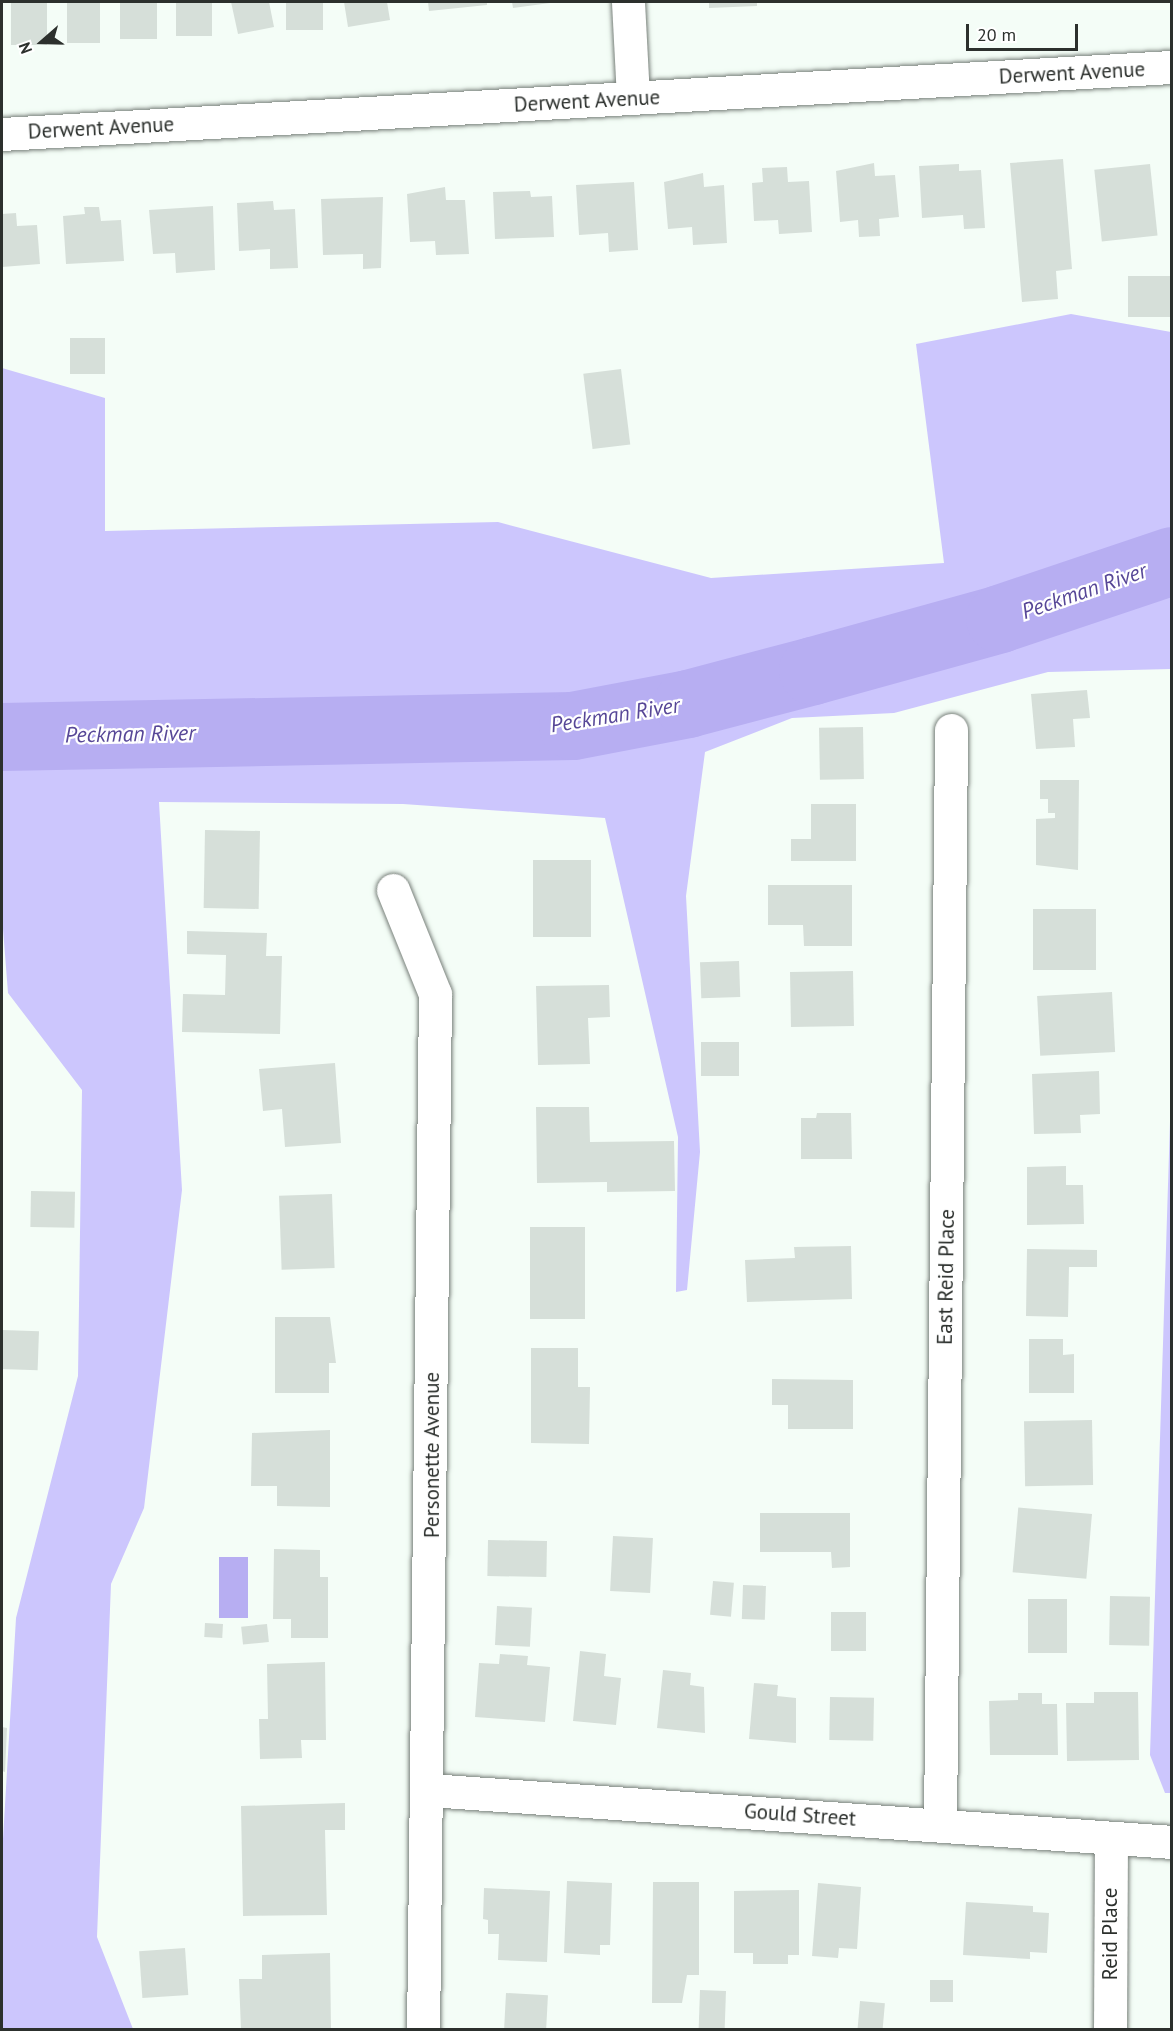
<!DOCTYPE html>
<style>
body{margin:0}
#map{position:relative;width:1173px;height:2031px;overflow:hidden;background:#f4fdf7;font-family:"PT Sans",sans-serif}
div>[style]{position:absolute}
.green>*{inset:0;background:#ccc6fd}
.water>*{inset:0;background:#b7aef2;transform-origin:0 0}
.river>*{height:68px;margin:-34px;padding:0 34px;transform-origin:34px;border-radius:34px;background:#b7aef2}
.building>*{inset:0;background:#d6dfd9;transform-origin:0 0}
.roads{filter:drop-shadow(0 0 2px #79817b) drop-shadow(0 0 2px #79817b)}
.minor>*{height:33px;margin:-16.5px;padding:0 16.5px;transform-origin:16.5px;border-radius:16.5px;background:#fff}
span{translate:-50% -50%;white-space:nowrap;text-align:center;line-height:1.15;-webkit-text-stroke:4.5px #fff;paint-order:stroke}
.street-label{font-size:21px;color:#2c302d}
.water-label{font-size:22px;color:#574797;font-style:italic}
.frame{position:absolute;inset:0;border:3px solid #2c302d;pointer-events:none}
.north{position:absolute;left:12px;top:12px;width:60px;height:60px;-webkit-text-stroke:4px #fff;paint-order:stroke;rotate:250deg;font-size:16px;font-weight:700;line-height:24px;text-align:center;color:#2c302d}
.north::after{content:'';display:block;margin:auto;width:21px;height:27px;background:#2c302d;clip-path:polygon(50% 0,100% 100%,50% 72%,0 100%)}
.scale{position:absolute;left:966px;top:24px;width:112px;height:27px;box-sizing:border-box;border:3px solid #2c302d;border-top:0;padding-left:8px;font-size:18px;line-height:21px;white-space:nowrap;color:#2c302d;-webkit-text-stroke:4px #fff;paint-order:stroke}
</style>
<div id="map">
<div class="green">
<i style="clip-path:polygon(1071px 314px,1171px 332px,1171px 669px,1048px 672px,894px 713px,792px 718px,705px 752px,686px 896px,700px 1152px,687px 1290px,676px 1292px,678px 1137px,605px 818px,403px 804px,159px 802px,182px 1190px,144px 1508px,111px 1584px,97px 1937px,133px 2029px,2px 2029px,2px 1856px,16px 1618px,78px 1376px,82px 1090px,8px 993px,2px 916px,2px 368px,105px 398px,105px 531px,498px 522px,711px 578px,944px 563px,916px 344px)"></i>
<i style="clip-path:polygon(1171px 1090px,1172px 1793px,1165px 1793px,1150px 1755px)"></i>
</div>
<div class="water">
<i style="left:219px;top:1557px;width:29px;height:61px"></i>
</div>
<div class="river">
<i style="left:2px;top:737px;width:571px;rotate:-1.1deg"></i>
<i style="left:573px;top:726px;width:117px;rotate:-10.8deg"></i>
<i style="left:688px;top:704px;width:129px;rotate:-14.8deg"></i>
<i style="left:813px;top:671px;width:194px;rotate:-15.5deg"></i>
<i style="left:1000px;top:619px;width:182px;rotate:-18.6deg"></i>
</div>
<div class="building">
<i style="left:11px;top:2px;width:36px;height:43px"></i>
<i style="left:67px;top:2px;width:33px;height:41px"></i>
<i style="left:120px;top:2px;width:37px;height:37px"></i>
<i style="left:176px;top:2px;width:36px;height:34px"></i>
<i style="clip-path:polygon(231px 2px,269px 2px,274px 27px,238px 34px)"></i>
<i style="left:286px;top:2px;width:37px;height:28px"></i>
<i style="clip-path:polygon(344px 2px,387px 2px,390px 20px,348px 27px)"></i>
<i style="clip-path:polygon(428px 2px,487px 2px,487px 5px,429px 11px)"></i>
<i style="clip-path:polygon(512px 2px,550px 2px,550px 3px,513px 8px)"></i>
<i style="clip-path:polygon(709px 2px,757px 2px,757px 6px,709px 8px)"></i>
<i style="clip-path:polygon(1063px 159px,1072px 269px,1056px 271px,1058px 299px,1022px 302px,1010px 163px)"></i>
<i style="clip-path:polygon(874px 163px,875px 176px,895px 175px,899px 217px,879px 219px,880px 236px,859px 237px,858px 220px,840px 222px,836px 171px)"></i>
<i style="clip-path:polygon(959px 164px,959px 171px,981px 170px,985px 228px,964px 229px,963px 215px,922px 218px,919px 166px)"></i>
<i style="left:1150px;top:164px;width:72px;height:56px;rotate:84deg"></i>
<i style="clip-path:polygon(787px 167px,788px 182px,809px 181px,812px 232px,779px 234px,778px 220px,754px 221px,752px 183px,763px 182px,762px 168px)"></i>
<i style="clip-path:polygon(703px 173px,704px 187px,724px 185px,727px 243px,693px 245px,692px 227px,668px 229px,664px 182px)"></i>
<i style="clip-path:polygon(634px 182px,638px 250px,609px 252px,608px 233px,579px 235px,576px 185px)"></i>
<i style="clip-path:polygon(445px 187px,446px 200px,465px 200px,469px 254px,436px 255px,435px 241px,410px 242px,407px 194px)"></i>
<i style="clip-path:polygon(530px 191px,531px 197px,552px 196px,554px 237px,495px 239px,493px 192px)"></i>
<i style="clip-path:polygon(383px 197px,381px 268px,363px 269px,363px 254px,323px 255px,321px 199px)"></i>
<i style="clip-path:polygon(273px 201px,274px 210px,295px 209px,298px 268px,270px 269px,270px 249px,239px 251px,237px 203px)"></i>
<i style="clip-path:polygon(213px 206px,215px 270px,176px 273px,175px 253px,153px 254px,149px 210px)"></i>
<i style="clip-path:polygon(84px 207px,99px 207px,101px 221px,121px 220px,124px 261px,66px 264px,63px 216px,85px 214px)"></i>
<i style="clip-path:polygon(16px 213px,17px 226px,37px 225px,40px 264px,2px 267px,2px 214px)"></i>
<i style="left:1172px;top:276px;width:41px;height:44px;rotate:90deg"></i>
<i style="left:70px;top:338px;width:35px;height:36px"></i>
<i style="left:621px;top:369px;width:76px;height:38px;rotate:83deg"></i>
<i style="clip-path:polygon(1087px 690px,1090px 718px,1073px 719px,1075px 747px,1036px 749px,1031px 694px)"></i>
<i style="left:863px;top:727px;width:52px;height:44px;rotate:89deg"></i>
<i style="clip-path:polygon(1040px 780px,1079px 780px,1078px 870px,1036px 865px,1036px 819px,1055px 818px,1055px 813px,1048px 813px,1048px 799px,1040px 799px)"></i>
<i style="clip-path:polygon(811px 804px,856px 804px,856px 861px,791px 861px,791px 839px,811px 839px)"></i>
<i style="left:205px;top:830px;width:55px;height:78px;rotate:1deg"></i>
<i style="left:533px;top:860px;width:58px;height:77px"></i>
<i style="clip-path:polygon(768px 885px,852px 885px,852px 946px,804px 946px,803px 925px,768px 925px)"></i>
<i style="left:1033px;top:909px;width:63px;height:61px"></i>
<i style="clip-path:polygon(187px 931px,267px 933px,266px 956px,282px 956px,280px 1034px,182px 1032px,183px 994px,225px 995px,226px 955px,187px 954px)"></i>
<i style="left:739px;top:961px;width:36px;height:39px;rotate:88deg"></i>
<i style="left:853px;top:971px;width:55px;height:63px;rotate:89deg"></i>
<i style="clip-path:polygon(609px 985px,610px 1017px,588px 1018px,590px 1064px,538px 1065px,536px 986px)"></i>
<i style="left:1112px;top:992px;width:60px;height:75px;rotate:87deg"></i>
<i style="left:739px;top:1042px;width:34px;height:38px;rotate:90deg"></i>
<i style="clip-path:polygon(335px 1063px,341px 1143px,285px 1147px,282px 1109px,263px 1111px,259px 1069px)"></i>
<i style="clip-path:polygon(1099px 1071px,1100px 1114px,1080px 1115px,1081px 1133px,1034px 1134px,1032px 1074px)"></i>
<i style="clip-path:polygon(536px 1107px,589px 1107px,590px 1142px,674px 1141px,675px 1191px,607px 1192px,607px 1182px,537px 1183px)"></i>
<i style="clip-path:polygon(817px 1113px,851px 1113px,852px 1159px,801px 1159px,801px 1118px,816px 1118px)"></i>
<i style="clip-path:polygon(1066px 1166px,1066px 1185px,1083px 1185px,1084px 1224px,1027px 1225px,1027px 1167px)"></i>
<i style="left:31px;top:1191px;width:44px;height:36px;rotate:1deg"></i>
<i style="left:332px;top:1194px;width:74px;height:53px;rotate:88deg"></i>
<i style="left:530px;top:1227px;width:55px;height:92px"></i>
<i style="clip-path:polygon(851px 1246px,852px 1299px,747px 1302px,745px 1260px,795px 1258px,794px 1247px)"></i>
<i style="clip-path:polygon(1027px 1249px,1097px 1250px,1097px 1267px,1069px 1267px,1068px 1317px,1026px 1316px)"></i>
<i style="clip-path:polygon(275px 1317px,330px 1317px,336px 1363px,329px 1363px,329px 1393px,275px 1393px)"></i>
<i style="left:2px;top:1330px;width:37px;height:39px;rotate:2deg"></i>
<i style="clip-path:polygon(1029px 1339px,1063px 1339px,1063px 1355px,1074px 1354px,1074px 1393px,1029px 1393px)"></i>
<i style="clip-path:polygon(531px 1348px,578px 1348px,578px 1387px,590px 1387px,589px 1444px,531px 1443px)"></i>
<i style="clip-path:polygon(772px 1379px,853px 1380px,853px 1429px,788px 1429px,788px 1405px,772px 1405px)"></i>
<i style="left:1092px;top:1420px;width:65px;height:68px;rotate:89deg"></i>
<i style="clip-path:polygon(330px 1430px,330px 1507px,277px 1506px,277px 1486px,251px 1486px,252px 1433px)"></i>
<i style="clip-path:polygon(760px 1513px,850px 1513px,850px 1567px,832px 1568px,831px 1552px,760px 1552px)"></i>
<i style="left:1092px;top:1514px;width:65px;height:74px;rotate:95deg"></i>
<i style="left:613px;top:1536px;width:40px;height:55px;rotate:3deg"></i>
<i style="left:488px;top:1540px;width:59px;height:36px;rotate:1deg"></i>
<i style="clip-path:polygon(274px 1549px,320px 1550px,320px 1577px,328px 1577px,328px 1638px,291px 1638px,291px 1619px,273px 1619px)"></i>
<i style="left:713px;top:1581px;width:21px;height:34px;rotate:5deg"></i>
<i style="left:743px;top:1585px;width:23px;height:34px;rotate:2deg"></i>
<i style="left:1110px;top:1596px;width:40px;height:49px;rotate:1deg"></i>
<i style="left:1028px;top:1599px;width:39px;height:54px"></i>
<i style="left:497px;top:1606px;width:35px;height:39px;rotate:3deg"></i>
<i style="left:866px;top:1612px;width:39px;height:35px;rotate:90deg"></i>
<i style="left:205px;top:1623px;width:18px;height:14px;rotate:3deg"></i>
<i style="left:267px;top:1624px;width:18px;height:26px;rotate:84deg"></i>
<i style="clip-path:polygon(580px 1651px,606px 1654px,604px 1676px,621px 1678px,616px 1725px,573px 1721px)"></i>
<i style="clip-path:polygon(500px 1654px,528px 1656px,527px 1665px,550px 1667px,545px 1722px,475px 1717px,479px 1663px,499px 1664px)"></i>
<i style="clip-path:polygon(325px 1662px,326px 1740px,301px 1740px,302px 1758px,260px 1759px,259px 1719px,268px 1719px,267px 1664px)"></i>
<i style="clip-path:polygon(663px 1670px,691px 1673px,690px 1685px,704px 1687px,705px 1733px,657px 1728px)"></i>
<i style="clip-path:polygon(754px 1683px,778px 1685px,777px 1696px,796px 1698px,796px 1743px,749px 1739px)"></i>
<i style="clip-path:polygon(1094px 1692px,1138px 1692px,1139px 1760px,1067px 1761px,1066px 1703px,1094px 1703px)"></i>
<i style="clip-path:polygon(1018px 1693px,1042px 1693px,1042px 1704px,1057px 1704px,1058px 1755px,990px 1755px,989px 1701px,1018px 1700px)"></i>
<i style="left:830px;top:1697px;width:44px;height:43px;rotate:1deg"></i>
<i style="clip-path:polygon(2px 1727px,7px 1728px,5px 1772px,2px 1771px)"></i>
<i style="clip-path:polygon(345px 1803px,345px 1830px,325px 1830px,327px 1915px,243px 1916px,241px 1806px)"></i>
<i style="clip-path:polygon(567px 1881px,612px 1883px,610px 1945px,600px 1945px,600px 1955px,564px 1953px)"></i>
<i style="clip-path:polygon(653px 1882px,699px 1882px,699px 1975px,687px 1975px,682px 2003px,652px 2003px)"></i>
<i style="clip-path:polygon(818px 1883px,861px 1887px,857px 1949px,839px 1948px,838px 1958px,812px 1956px)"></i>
<i style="clip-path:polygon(484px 1888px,550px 1891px,547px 1962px,498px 1960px,499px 1934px,488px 1934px,488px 1920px,483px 1919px)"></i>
<i style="clip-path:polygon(799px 1890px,799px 1955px,788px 1955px,788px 1964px,753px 1964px,753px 1953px,734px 1953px,734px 1891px)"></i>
<i style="clip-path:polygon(966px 1902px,1033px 1906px,1033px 1912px,1049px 1913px,1047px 1953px,1030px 1952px,1030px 1959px,963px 1955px)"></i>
<i style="left:185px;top:1948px;width:47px;height:46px;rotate:86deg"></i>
<i style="clip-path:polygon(330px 1953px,331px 2030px,241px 2030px,239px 1979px,262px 1979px,262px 1955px)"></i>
<i style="left:930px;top:1980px;width:23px;height:22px"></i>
<i style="left:700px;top:1990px;width:26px;height:38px;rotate:2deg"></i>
<i style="left:506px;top:1993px;width:42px;height:37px;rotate:3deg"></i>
<i style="left:860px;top:2001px;width:25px;height:29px;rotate:5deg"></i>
</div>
<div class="roads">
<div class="minor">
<i style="left:628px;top:2px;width:96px;rotate:87deg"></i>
<i style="left:2px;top:134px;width:1172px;rotate:-3.28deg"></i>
<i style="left:393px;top:890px;width:112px;rotate:68deg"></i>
<i style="left:435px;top:994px;width:1036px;rotate:90.66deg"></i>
<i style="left:429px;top:1790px;width:745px;rotate:4deg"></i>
<i style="left:940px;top:1825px;width:1095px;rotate:-89.42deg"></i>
<i style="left:1110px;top:2030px;width:192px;rotate:-89.7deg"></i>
</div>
</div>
<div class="street-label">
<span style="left:1072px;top:73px;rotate:-3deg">Derwent Avenue</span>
<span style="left:587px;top:101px;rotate:-3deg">Derwent Avenue</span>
<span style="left:101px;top:128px;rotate:-3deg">Derwent Avenue</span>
<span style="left:946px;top:1277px;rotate:-89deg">East Reid Place</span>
<span style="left:432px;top:1455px;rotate:-90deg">Personette Avenue</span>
<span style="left:800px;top:1815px;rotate:4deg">Gould Street</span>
<span style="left:1110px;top:1934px;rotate:-90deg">Reid Place</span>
</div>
<div class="water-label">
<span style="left:1084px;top:591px;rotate:-19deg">Peckman River</span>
<span style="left:615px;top:715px;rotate:-9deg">Peckman River</span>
<span style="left:130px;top:734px;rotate:-1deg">Peckman River</span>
</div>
<div class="frame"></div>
<div class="north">N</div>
<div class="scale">20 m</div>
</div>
